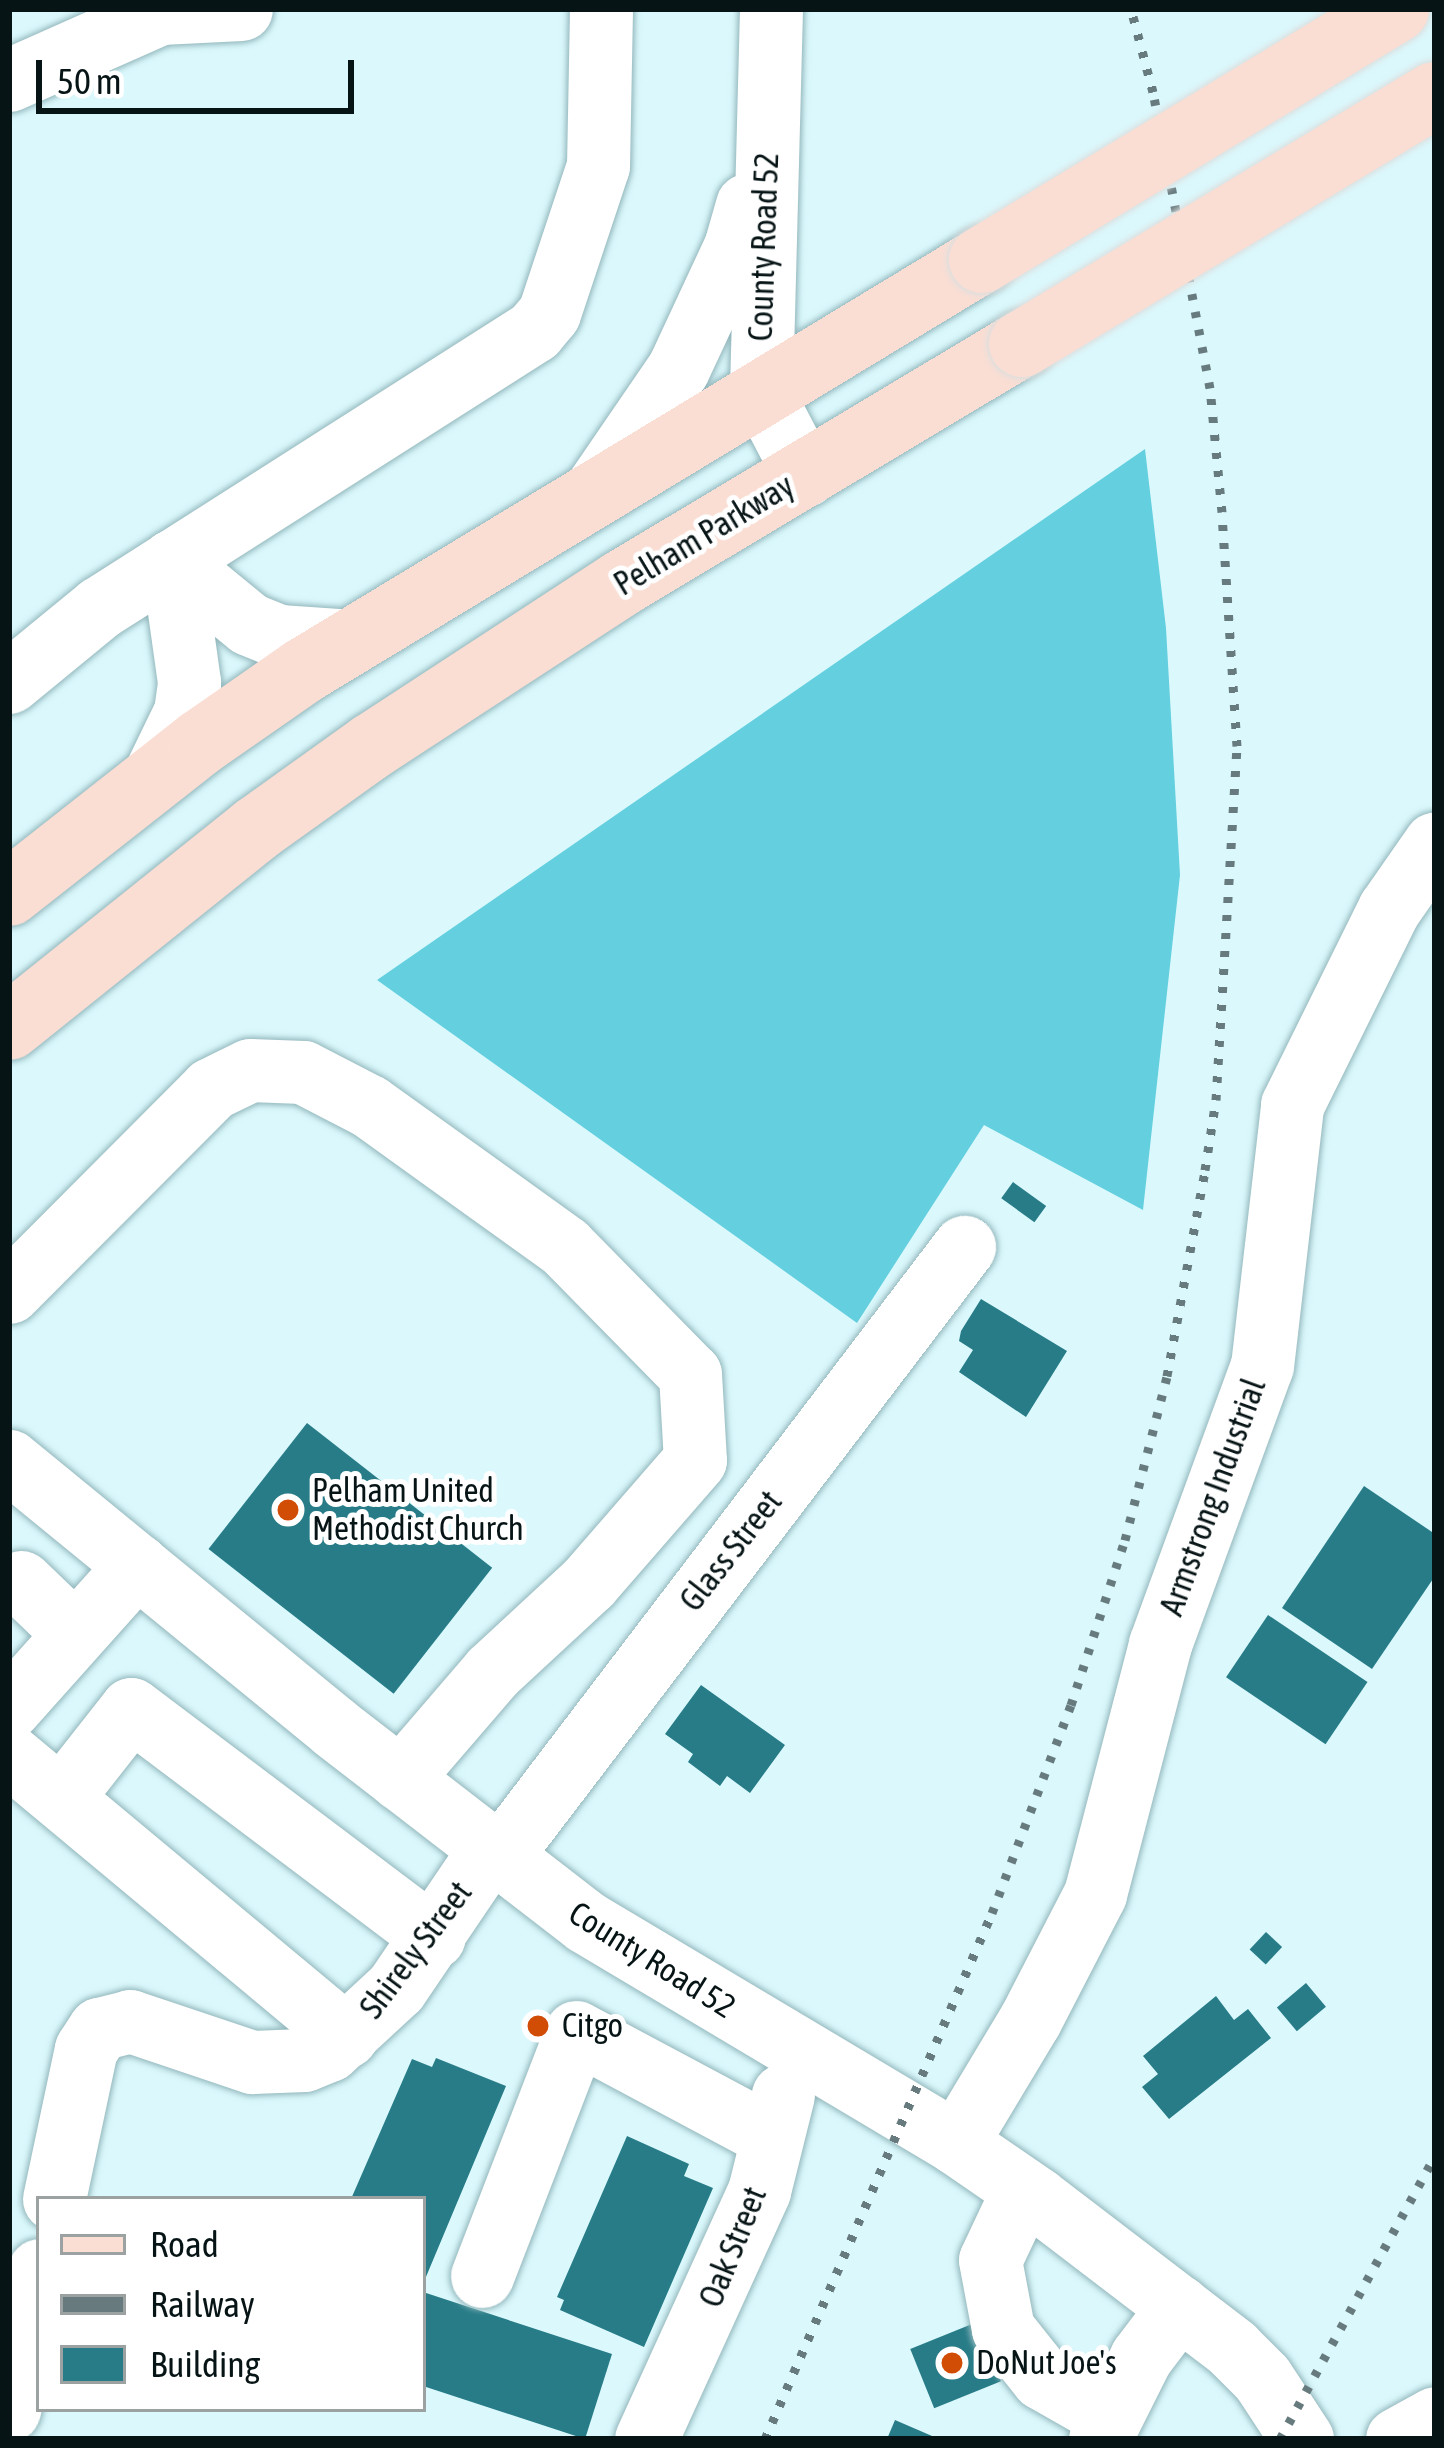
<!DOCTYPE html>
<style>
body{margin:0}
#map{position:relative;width:1444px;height:2448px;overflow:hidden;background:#dbf9fd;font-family:"Asap Condensed",sans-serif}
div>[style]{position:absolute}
.forest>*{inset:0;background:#64cfde}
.building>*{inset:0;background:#277c87;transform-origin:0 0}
.roads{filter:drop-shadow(0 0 3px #93b7bc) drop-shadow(0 0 3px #93b7bc)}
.minor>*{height:63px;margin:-31.5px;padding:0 31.5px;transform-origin:31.5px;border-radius:31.5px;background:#fff}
.major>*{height:66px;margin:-33px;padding:0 33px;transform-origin:33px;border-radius:33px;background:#faded4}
.rail>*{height:9px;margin-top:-4.5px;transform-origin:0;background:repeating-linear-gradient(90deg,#677b7e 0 6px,transparent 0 18px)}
.bridges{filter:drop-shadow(0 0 3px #dcdede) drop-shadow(0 0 3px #dcdede)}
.major-bridge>*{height:66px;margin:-33px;padding:0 33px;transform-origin:33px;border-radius:33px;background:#faded4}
.dots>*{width:33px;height:33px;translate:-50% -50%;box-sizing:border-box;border:6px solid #fff;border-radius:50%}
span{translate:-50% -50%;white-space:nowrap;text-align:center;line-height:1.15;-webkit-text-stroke:10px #fff;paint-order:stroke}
.street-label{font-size:33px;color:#071416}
.poi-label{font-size:33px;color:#071416}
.left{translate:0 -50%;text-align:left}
.frame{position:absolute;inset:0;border:12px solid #071416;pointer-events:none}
.legend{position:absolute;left:36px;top:2196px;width:390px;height:216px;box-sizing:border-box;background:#fff;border:3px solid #9ca1a2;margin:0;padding:15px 21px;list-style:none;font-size:36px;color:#071416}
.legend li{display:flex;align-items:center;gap:24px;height:60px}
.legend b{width:60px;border:3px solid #9ca1a2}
.scale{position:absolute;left:36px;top:60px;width:318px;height:54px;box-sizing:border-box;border:6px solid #071416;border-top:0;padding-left:15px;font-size:36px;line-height:42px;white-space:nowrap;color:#071416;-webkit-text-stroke:9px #fff;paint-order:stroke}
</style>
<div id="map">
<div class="forest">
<i style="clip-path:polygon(1145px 449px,1166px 628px,1180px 875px,1143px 1210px,984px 1125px,857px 1323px,377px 980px)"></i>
</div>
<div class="building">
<i style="left:1013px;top:1182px;width:41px;height:20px;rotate:36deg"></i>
<i style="clip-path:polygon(981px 1299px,1067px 1351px,1026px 1417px,959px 1372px,973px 1350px,959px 1341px,961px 1331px)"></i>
<i style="left:307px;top:1423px;width:235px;height:160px;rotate:38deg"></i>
<i style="clip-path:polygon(1364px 1486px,1435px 1534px,1435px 1576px,1372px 1669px,1282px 1608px)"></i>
<i style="left:1268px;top:1615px;width:120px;height:75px;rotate:34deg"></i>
<i style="clip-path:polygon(701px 1685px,785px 1745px,750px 1793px,727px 1776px,720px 1786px,688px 1762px,693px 1754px,665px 1734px)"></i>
<i style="left:1266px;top:1932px;width:22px;height:24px;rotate:43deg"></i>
<i style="left:1306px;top:1983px;width:31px;height:38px;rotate:50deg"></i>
<i style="clip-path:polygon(1216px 1996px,1234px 2020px,1248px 2009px,1271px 2038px,1169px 2119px,1142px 2087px,1158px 2074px,1143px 2056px)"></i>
<i style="clip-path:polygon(436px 2058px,506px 2086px,423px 2284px,423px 2199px,351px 2199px,412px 2059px,432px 2067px)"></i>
<i style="clip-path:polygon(627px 2136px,689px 2164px,684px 2176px,713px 2188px,644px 2347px,560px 2310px,564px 2300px,557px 2297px)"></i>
<i style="clip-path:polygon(423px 2292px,612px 2354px,585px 2439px,423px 2386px)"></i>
<i style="left:977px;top:2322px;width:64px;height:72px;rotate:68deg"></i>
<i style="clip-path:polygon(895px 2420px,939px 2439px,887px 2439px)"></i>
</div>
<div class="roads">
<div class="minor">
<i style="left:771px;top:9px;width:382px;rotate:91.5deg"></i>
<i style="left:761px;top:391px;width:95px;rotate:62.4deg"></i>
<i style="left:9px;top:80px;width:165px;rotate:-23.9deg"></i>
<i style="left:160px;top:13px;width:81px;rotate:-2.8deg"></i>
<i style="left:593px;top:493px;width:150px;rotate:-55.6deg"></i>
<i style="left:678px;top:369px;width:135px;rotate:-65deg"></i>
<i style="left:735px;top:247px;width:44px;rotate:-74.1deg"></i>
<i style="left:172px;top:561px;width:99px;rotate:39.3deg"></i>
<i style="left:249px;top:624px;width:32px;rotate:22deg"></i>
<i style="left:279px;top:636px;width:73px;rotate:3.9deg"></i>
<i style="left:9px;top:682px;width:117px;rotate:-39.4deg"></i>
<i style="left:99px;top:608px;width:516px;rotate:-32.49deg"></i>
<i style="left:534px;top:331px;width:23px;rotate:-50deg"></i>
<i style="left:549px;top:313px;width:155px;rotate:-71.6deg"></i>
<i style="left:598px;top:166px;width:157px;rotate:-88.9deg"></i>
<i style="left:152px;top:780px;width:76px;rotate:-64.1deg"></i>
<i style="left:185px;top:712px;width:30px;rotate:-82deg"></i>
<i style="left:189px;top:682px;width:122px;rotate:-98deg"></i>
<i style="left:9px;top:1292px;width:286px;rotate:-45.1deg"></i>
<i style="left:211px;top:1089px;width:43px;rotate:-26deg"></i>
<i style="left:250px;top:1070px;width:53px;rotate:2.2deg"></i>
<i style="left:303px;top:1072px;width:74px;rotate:27.3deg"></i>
<i style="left:369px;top:1106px;width:241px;rotate:35.7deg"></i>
<i style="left:565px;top:1247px;width:178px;rotate:45.5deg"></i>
<i style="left:690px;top:1374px;width:86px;rotate:86.7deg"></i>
<i style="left:695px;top:1460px;width:163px;rotate:131deg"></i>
<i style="left:588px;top:1583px;width:131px;rotate:137.2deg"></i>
<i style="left:492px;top:1672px;width:141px;rotate:130.7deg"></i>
<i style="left:9px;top:1461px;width:421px;rotate:39.3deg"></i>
<i style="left:335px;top:1728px;width:317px;rotate:37.7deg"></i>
<i style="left:586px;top:1922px;width:431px;rotate:30.8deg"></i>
<i style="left:956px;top:2143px;width:97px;rotate:34.5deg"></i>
<i style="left:1036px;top:2198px;width:247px;rotate:37.4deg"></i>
<i style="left:1232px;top:2348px;width:42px;rotate:45deg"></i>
<i style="left:1262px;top:2378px;width:73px;rotate:56.7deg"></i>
<i style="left:21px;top:1582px;width:74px;rotate:43.9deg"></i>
<i style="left:9px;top:1708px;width:192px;rotate:-48.2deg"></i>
<i style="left:9px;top:1755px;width:439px;rotate:39.8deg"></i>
<i style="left:61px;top:1798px;width:113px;rotate:-51.8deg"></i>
<i style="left:131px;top:1709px;width:379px;rotate:37deg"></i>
<i style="left:500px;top:1856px;width:766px;rotate:-52.7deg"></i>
<i style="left:956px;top:2143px;width:144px;rotate:-59deg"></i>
<i style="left:1030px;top:2020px;width:142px;rotate:-62.7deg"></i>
<i style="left:1095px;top:1894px;width:258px;rotate:-75.4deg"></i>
<i style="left:1160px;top:1644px;width:296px;rotate:-69.9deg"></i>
<i style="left:1262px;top:1366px;width:263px;rotate:-83.4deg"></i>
<i style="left:1292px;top:1105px;width:219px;rotate:-63.7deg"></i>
<i style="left:1389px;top:909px;width:80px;rotate:-55.1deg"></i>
<i style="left:1023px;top:2190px;width:77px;rotate:115.2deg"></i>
<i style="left:990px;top:2260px;width:70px;rotate:79.3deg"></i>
<i style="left:1003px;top:2329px;width:63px;rotate:51.5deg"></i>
<i style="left:1042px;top:2378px;width:77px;rotate:29.6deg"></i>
<i style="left:54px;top:2199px;width:153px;rotate:-78deg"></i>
<i style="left:86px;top:2049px;width:24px;rotate:-57deg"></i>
<i style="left:99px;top:2029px;width:32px;rotate:-14deg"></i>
<i style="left:130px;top:2021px;width:129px;rotate:18.6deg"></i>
<i style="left:252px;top:2062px;width:52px;rotate:-2.2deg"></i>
<i style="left:304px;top:2060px;width:27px;rotate:-22deg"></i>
<i style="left:329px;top:2050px;width:91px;rotate:-42.8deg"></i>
<i style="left:396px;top:1988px;width:168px;rotate:-55.9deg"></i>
<i style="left:482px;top:2276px;width:261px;rotate:-68.9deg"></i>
<i style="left:576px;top:2032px;width:221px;rotate:28.1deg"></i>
<i style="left:9px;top:2410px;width:143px;rotate:-77.9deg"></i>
<i style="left:646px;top:2439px;width:273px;rotate:-65.5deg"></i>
<i style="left:759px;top:2191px;width:99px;rotate:-76deg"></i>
<i style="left:1100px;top:2439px;width:92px;rotate:-63.4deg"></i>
<i style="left:1141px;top:2357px;width:63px;rotate:-52.8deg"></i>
<i style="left:1397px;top:2439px;width:43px;rotate:-28.9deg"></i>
</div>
<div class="major">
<i style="left:9px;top:893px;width:244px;rotate:-38.2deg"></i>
<i style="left:201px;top:742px;width:124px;rotate:-34.8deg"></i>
<i style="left:303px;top:671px;width:794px;rotate:-31.19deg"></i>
<i style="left:9px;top:1027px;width:317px;rotate:-38.7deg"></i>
<i style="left:256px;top:829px;width:143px;rotate:-35.6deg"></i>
<i style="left:372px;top:746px;width:298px;rotate:-33.1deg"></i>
<i style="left:622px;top:583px;width:466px;rotate:-30.9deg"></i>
</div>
</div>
<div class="rail">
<i style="left:765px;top:2439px;width:573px;rotate:-66.66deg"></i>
<i style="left:992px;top:1913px;width:222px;rotate:-69.2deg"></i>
<i style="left:1071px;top:1705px;width:174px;rotate:-71.9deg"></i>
<i style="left:1125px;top:1540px;width:169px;rotate:-75.6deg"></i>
<i style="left:1167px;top:1376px;width:209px;rotate:-79.5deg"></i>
<i style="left:1205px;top:1170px;width:71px;rotate:-81.1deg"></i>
<i style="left:1216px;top:1100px;width:355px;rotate:-86.6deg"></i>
<i style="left:1237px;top:746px;width:234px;rotate:-93.7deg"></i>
<i style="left:1222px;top:512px;width:125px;rotate:-95.5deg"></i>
<i style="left:1210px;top:388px;width:301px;rotate:-100.9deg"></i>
<i style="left:1153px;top:92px;width:86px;rotate:-104.8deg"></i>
<i style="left:1280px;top:2439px;width:323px;rotate:-61.3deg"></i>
</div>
<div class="bridges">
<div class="major-bridge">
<i style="left:982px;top:260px;width:484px;rotate:-31.2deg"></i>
<i style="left:1022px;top:344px;width:482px;rotate:-31.1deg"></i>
</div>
</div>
<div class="dots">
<i style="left:288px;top:1510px;background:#d14c05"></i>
<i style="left:538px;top:2026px;background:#d14c05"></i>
<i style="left:952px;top:2363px;background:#d14c05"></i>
</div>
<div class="street-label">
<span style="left:764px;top:247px;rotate:-88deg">County Road 52</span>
<span style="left:704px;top:535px;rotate:-31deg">Pelham Parkway</span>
<span style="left:1213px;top:1497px;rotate:-70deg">Armstrong Industrial</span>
<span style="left:731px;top:1551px;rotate:-52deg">Glass Street</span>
<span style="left:416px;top:1950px;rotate:-53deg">Shirely Street</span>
<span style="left:652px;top:1960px;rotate:32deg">County Road 52</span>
<span style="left:733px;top:2247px;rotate:-68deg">Oak Street</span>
</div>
<div class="poi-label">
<span class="left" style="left:312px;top:1510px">Pelham United<br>Methodist Church</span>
<span class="left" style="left:562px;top:2026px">Citgo</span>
<span class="left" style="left:976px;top:2363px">DoNut Joe's</span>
</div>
<div class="frame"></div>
<ul class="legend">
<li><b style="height:15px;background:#faded4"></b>Road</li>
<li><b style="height:15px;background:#677b7e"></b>Railway</li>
<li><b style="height:33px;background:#277c87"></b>Building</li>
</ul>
<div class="scale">50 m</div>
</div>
